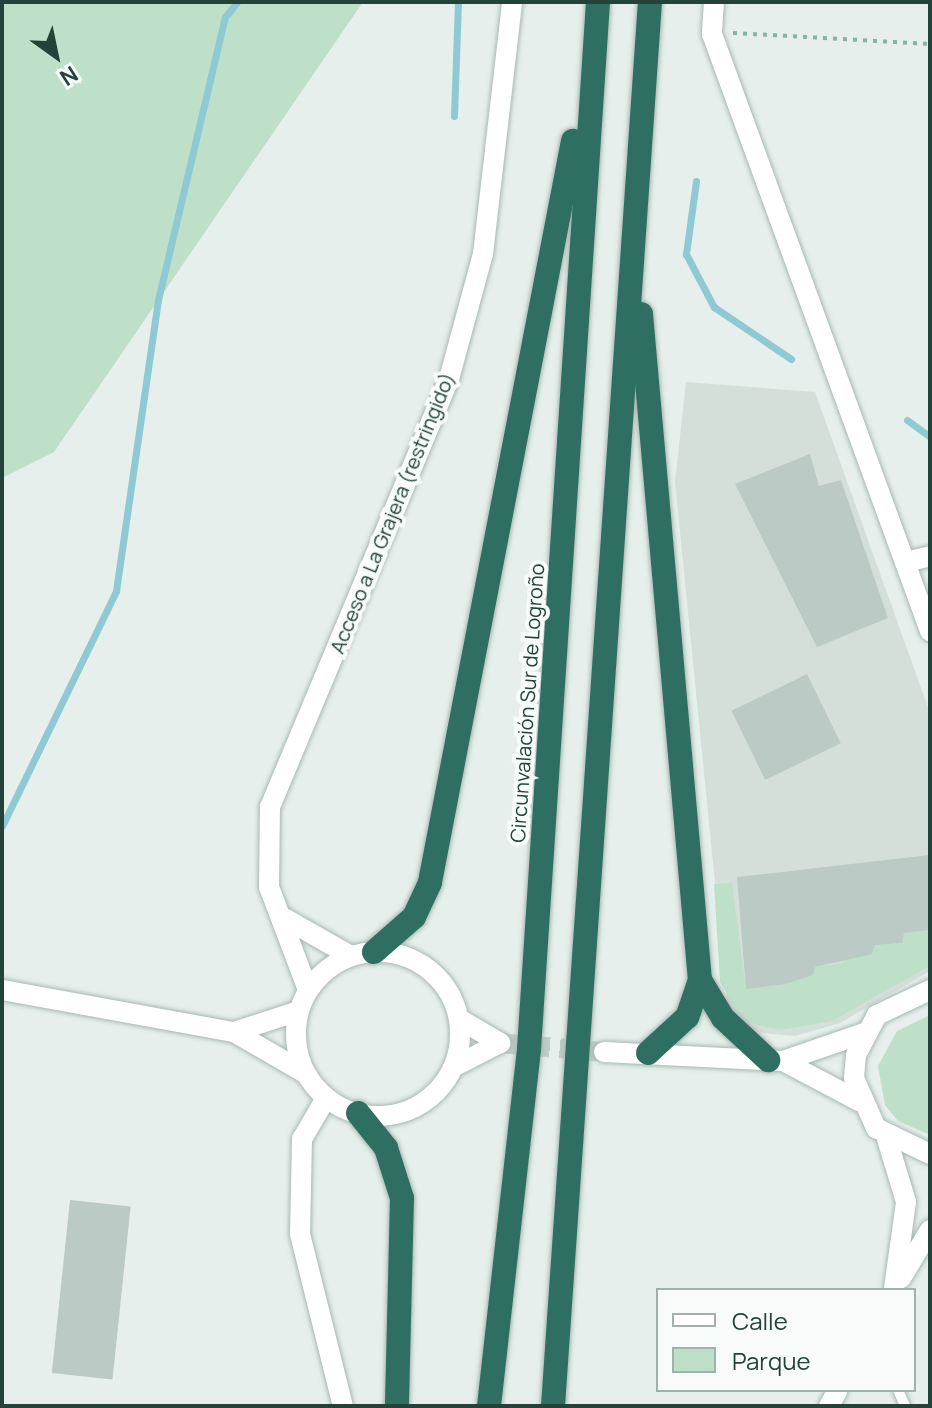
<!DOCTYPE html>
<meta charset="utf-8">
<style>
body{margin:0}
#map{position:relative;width:932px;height:1408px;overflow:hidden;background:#e6efeb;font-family:Manrope,sans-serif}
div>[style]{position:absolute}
.built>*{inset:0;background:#d4dfda}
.green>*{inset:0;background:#bfe0c8}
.stream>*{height:7px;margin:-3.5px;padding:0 3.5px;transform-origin:3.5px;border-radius:3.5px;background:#8ec9d4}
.building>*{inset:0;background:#bbcac4;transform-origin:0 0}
.minor-tunnel>*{height:20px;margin-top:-10px;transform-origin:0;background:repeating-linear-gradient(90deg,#bfccc8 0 20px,transparent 0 30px)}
.path>*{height:4px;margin-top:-2px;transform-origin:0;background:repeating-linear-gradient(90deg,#86b3a5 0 4px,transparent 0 10px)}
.roads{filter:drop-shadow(0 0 2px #a8b8b2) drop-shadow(0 0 2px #a8b8b2)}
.service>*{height:10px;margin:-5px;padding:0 5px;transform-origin:5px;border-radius:5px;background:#fff}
.minor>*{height:20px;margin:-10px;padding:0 10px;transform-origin:10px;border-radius:10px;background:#fff}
.minor>.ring{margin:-10px;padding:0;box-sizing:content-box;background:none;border:20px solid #fff;border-radius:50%}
.motorway>*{height:24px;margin:-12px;padding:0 12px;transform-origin:12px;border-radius:12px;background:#2f6f62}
span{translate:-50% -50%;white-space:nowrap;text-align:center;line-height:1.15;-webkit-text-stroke:8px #f7fbf9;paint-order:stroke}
.street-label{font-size:20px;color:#24423a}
.frame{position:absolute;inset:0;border:4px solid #24423a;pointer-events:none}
.legend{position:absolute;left:656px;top:1288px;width:260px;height:104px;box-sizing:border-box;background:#f7fbf9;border:2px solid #a3b1ad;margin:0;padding:10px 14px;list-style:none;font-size:24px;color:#24423a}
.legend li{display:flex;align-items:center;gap:16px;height:40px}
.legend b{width:40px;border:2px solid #a3b1ad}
.north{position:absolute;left:16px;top:16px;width:80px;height:80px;-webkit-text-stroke:6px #f7fbf9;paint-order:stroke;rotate:147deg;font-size:22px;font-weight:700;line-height:32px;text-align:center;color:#24423a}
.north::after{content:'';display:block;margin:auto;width:28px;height:36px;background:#24423a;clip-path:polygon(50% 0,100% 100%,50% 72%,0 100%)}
</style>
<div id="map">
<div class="built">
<i style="clip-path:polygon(686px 382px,815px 392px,930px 713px,930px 971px,840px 1023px,795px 1036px,761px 1033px,740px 1023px,727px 1003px,675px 482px)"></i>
</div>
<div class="green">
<i style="clip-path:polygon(2px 2px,363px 2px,54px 452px,2px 478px)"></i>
<i style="clip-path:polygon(732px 883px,746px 988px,812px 975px,815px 967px,843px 963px,846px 957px,872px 954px,875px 945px,902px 943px,904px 933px,930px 929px,930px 966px,832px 1021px,780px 1030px,757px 1025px,741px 1018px,720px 982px,714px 884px)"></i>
<i style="clip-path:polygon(930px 1015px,930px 1135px,898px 1121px,885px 1105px,878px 1066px,897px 1031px)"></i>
</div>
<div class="stream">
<i style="left:454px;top:116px;width:114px;rotate:-88deg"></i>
<i style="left:696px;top:181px;width:74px;rotate:97.8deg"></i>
<i style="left:686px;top:254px;width:60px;rotate:62.2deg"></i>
<i style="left:714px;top:307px;width:93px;rotate:34deg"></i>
<i style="left:907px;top:420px;width:29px;rotate:36deg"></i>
<i style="left:2px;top:826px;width:261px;rotate:-64.1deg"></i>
<i style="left:116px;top:591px;width:294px;rotate:-81.8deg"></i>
<i style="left:158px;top:300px;width:291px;rotate:-76.7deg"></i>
<i style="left:225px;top:17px;width:19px;rotate:-51deg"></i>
</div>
<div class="building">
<i style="clip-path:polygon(810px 454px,819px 486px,841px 480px,888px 618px,817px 647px,735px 484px)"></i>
<i style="left:807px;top:674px;width:77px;height:84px;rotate:64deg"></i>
<i style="clip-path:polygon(930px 855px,929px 930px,904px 933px,902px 943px,875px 945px,872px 954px,815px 967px,813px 975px,785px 984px,746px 989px,737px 877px)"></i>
<i style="left:70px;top:1200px;width:61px;height:174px;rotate:6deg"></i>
</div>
<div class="minor-tunnel">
<i style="left:500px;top:1043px;width:104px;rotate:4.9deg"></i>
</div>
<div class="path">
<i style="left:733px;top:33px;width:197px;rotate:3.2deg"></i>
</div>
<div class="roads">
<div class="service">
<i style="left:898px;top:1390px;width:17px;rotate:66deg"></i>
</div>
<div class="minor">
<i style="left:714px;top:2px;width:32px;rotate:94deg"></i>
<i style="left:712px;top:34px;width:636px;rotate:69.94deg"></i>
<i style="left:905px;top:562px;width:26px;rotate:-13deg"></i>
<i style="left:284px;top:918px;width:77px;rotate:29.6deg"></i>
<i class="ring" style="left:296px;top:952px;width:144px;height:144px"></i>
<i style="left:2px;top:990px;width:236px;rotate:10.3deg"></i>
<i style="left:234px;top:1032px;width:82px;rotate:30deg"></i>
<i style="left:308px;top:990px;width:110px;rotate:-110.7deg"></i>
<i style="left:269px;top:887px;width:80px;rotate:-89.3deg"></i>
<i style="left:270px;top:807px;width:464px;rotate:-67.3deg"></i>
<i style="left:449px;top:379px;width:130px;rotate:-74.8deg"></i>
<i style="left:483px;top:254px;width:254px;rotate:-83.4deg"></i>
<i style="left:930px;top:990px;width:59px;rotate:154.7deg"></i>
<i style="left:877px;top:1015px;width:45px;rotate:117.7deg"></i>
<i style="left:856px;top:1055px;width:23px;rotate:95deg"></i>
<i style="left:854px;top:1078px;width:55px;rotate:66.3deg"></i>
<i style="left:876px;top:1128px;width:60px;rotate:25.7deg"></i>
<i style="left:459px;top:1019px;width:48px;rotate:30.3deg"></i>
<i style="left:234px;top:1032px;width:68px;rotate:-17.9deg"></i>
<i style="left:604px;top:1052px;width:179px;rotate:2.9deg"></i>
<i style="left:783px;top:1061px;width:86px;rotate:27.8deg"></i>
<i style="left:783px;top:1061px;width:86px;rotate:-19.1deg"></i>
<i style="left:453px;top:1067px;width:53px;rotate:-27.1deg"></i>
<i style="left:326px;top:1098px;width:48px;rotate:120.3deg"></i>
<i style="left:302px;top:1139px;width:95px;rotate:91.2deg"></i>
<i style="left:300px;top:1234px;width:177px;rotate:76deg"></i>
<i style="left:887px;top:1139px;width:66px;rotate:73.2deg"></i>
<i style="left:906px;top:1202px;width:88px;rotate:97.9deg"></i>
<i style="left:901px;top:1278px;width:56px;rotate:-58.9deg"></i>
<i style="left:829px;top:1406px;width:18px;rotate:-61deg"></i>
</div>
<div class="motorway">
<i style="left:641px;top:314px;width:669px;rotate:84.94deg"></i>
<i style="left:700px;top:980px;width:39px;rotate:109deg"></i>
<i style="left:687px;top:1017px;width:53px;rotate:137.3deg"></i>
<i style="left:374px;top:952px;width:53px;rotate:-41.2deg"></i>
<i style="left:414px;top:917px;width:38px;rotate:-65deg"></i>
<i style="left:430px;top:882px;width:755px;rotate:-79.08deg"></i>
<i style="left:700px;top:980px;width:44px;rotate:58.8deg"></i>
<i style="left:723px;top:1018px;width:62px;rotate:43deg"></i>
<i style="left:358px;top:1113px;width:45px;rotate:51.3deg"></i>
<i style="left:386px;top:1148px;width:52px;rotate:72.3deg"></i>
<i style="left:402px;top:1198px;width:208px;rotate:91.4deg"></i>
<i style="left:489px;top:1406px;width:359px;rotate:-83.6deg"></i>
<i style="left:529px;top:1049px;width:1049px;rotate:-86.23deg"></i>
<i style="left:553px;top:1406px;width:1407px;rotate:-86.05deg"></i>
</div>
</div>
<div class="street-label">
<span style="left:392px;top:513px;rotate:-68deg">Acceso a La Grajera (restringido)</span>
<span style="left:527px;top:703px;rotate:-86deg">Circunvalación Sur de Logroño</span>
</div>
<div class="frame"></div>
<ul class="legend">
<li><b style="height:10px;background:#fff"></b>Calle</li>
<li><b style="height:22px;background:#bfe0c8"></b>Parque</li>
</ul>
<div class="north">N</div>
</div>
